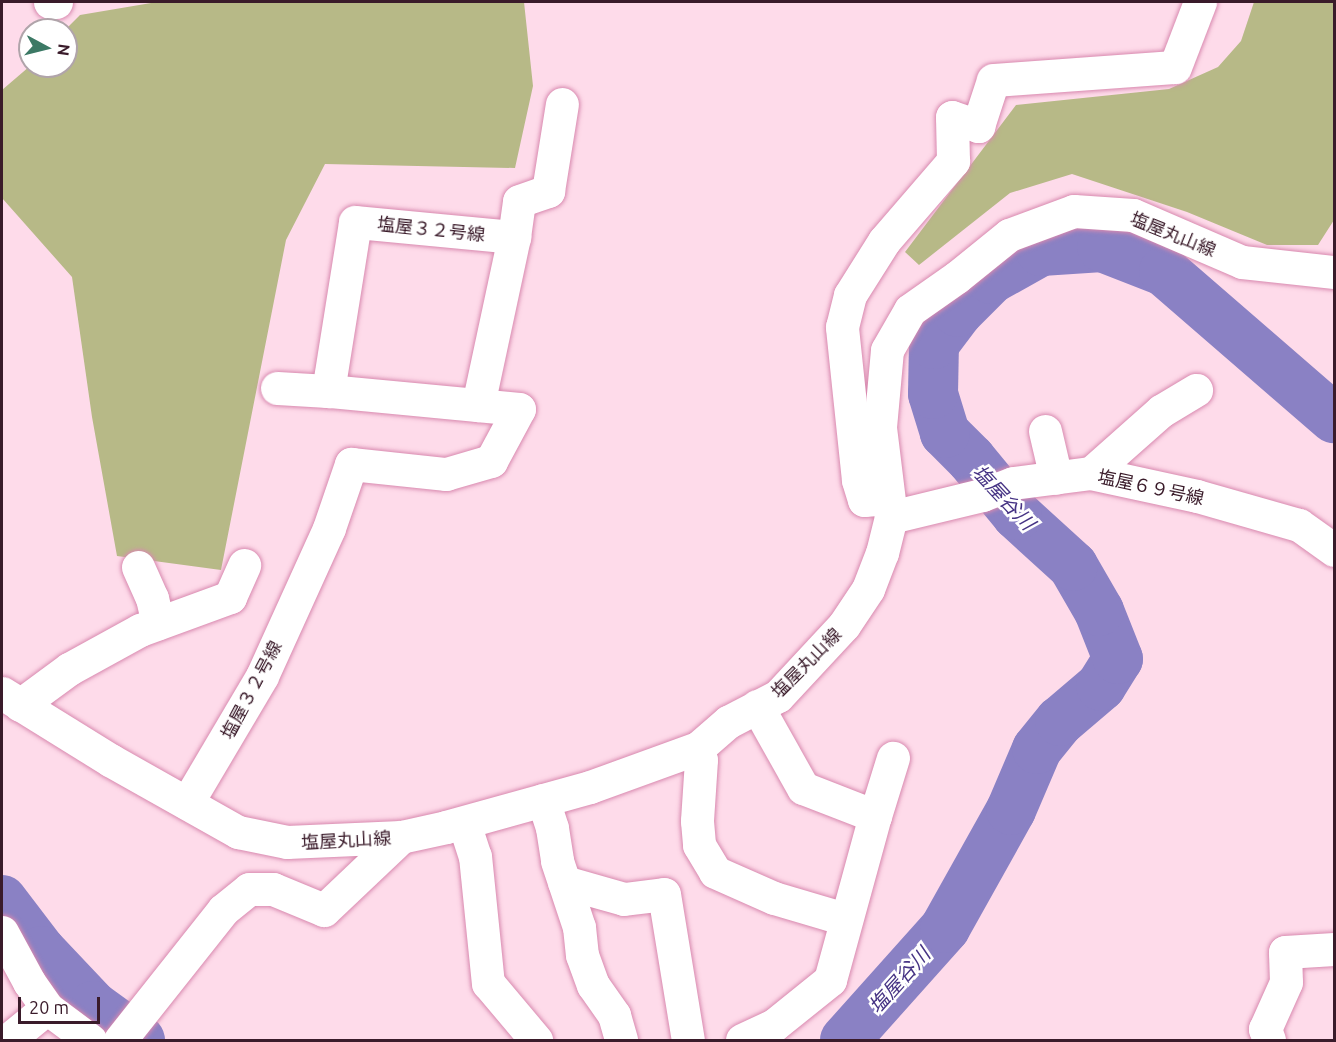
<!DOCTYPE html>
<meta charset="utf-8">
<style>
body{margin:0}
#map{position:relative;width:1336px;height:1042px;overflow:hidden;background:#fedbea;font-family:Ubuntu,"Noto Sans JP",sans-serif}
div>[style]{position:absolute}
.green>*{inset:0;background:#b7b987}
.river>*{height:50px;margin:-25px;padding:0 25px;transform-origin:25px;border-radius:25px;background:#8a81c4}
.roads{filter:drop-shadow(0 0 2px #d889af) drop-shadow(0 0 2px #d889af)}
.minor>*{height:33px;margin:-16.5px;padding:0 16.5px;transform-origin:16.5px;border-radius:16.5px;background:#fff}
span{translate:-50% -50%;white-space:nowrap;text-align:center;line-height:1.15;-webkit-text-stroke:5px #fff;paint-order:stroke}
.street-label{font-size:18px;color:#3a1b2a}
.water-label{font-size:20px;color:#463384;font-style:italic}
.frame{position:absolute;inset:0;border:3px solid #3a1b2a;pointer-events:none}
.north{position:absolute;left:18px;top:18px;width:60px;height:60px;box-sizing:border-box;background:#fff;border:2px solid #b0a4aa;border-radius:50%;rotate:97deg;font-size:16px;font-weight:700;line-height:24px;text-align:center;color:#3a1b2a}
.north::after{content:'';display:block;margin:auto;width:21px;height:27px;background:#3c7965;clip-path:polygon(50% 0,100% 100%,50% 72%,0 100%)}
.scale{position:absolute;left:18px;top:997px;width:82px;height:27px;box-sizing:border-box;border:3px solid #3a1b2a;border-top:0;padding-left:8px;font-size:18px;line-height:21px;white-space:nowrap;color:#3a1b2a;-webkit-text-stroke:4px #fff;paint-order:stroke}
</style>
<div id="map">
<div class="green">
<i style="clip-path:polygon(157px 2px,524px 2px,533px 86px,515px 168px,325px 164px,286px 240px,221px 570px,117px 556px,92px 417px,72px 277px,2px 198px,2px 90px,30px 66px,66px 66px,65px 30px,80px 15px)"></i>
<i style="clip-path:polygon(1254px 2px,1334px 2px,1334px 220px,1318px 245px,1267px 245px,1187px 212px,1072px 174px,1010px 193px,919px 265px,905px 252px,1016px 105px,1169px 89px,1218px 67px,1241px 41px)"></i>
</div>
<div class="river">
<i style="left:2px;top:900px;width:64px;rotate:52.6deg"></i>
<i style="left:41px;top:951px;width:76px;rotate:46.6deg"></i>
<i style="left:93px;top:1006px;width:58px;rotate:35.9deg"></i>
<i style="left:845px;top:1040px;width:150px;rotate:-48.2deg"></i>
<i style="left:945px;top:928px;width:135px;rotate:-60.8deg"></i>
<i style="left:1011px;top:810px;width:66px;rotate:-66.9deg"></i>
<i style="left:1037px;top:749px;width:36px;rotate:-51deg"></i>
<i style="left:1060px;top:721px;width:54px;rotate:-40.5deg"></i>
<i style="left:1101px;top:686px;width:32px;rotate:-58deg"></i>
<i style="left:1118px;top:659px;width:52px;rotate:-111.6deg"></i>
<i style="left:1099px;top:611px;width:52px;rotate:-120deg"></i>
<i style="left:1073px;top:566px;width:76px;rotate:-137.7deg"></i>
<i style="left:1017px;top:515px;width:72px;rotate:-129.4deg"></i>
<i style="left:971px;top:459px;width:37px;rotate:-135deg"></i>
<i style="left:945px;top:433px;width:41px;rotate:-107.1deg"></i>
<i style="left:933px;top:394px;width:50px;rotate:-88.9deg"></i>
<i style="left:934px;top:344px;width:40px;rotate:-53deg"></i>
<i style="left:958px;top:312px;width:47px;rotate:-45deg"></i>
<i style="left:991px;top:279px;width:57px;rotate:-29.2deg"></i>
<i style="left:1041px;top:251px;width:61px;rotate:-3.8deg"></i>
<i style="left:1102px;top:247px;width:66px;rotate:21.2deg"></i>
<i style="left:1164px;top:271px;width:225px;rotate:40.9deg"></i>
</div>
<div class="roads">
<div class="minor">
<i style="left:50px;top:2px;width:6px"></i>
<i style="left:514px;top:237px;width:36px;rotate:-82deg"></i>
<i style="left:519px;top:201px;width:31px;rotate:-19deg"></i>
<i style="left:548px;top:191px;width:88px;rotate:-80.9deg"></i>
<i style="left:277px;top:388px;width:51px;rotate:3.4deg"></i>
<i style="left:1045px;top:431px;width:48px;rotate:76.8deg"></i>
<i style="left:1091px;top:473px;width:94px;rotate:-41.5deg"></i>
<i style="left:1161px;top:411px;width:41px;rotate:-31deg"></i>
<i style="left:888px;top:498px;width:24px;rotate:175deg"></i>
<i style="left:864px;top:500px;width:21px;rotate:-107deg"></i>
<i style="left:858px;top:480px;width:154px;rotate:-96deg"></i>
<i style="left:842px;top:327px;width:33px;rotate:-76deg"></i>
<i style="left:850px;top:295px;width:64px;rotate:-57.8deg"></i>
<i style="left:884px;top:241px;width:106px;rotate:-49.2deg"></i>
<i style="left:953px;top:161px;width:44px;rotate:-91.3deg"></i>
<i style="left:952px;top:117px;width:28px;rotate:19deg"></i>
<i style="left:978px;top:126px;width:48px;rotate:-71.9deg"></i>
<i style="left:993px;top:80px;width:182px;rotate:-4.1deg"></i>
<i style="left:1175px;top:67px;width:70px;rotate:-69deg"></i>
<i style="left:891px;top:517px;width:94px;rotate:-13.6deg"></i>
<i style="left:982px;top:495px;width:33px;rotate:-21deg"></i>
<i style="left:1013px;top:483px;width:79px;rotate:-7.3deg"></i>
<i style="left:1091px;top:473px;width:108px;rotate:12.2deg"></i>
<i style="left:1197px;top:496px;width:106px;rotate:15.9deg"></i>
<i style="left:1299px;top:525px;width:43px;rotate:35.5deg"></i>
<i style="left:138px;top:567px;width:34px;rotate:66deg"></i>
<i style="left:152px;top:598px;width:26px;rotate:77deg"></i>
<i style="left:2px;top:693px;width:127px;rotate:31.8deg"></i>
<i style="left:110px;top:760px;width:147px;rotate:29.4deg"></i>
<i style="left:238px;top:832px;width:50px;rotate:11.5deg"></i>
<i style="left:287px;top:842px;width:114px;rotate:-2.5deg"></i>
<i style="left:401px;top:837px;width:46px;rotate:-12.5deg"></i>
<i style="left:446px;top:827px;width:149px;rotate:-15.5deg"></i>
<i style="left:590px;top:787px;width:115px;rotate:-19.9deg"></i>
<i style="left:698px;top:748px;width:40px;rotate:-41deg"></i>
<i style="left:728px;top:722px;width:56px;rotate:-27.5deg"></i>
<i style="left:778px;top:696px;width:97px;rotate:-47.1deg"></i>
<i style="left:844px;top:625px;width:43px;rotate:-56.3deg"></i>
<i style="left:868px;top:589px;width:39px;rotate:-69deg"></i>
<i style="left:882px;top:553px;width:37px;rotate:-76deg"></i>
<i style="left:891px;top:517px;width:91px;rotate:-97deg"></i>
<i style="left:880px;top:427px;width:77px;rotate:-84.8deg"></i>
<i style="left:887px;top:350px;width:46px;rotate:-60.1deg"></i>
<i style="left:910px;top:310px;width:57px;rotate:-35.1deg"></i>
<i style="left:957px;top:277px;width:67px;rotate:-38.9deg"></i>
<i style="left:1009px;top:235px;width:69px;rotate:-20.3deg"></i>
<i style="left:1074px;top:211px;width:59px;rotate:3.9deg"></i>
<i style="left:1133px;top:215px;width:119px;rotate:23.3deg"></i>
<i style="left:1242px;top:262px;width:93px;rotate:6.2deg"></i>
<i style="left:20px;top:705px;width:61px;rotate:-36.3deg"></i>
<i style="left:69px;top:669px;width:81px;rotate:-28.8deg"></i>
<i style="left:140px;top:630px;width:96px;rotate:-20.1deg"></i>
<i style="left:230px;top:597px;width:35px;rotate:-66deg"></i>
<i style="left:698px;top:748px;width:12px;rotate:76deg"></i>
<i style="left:701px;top:760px;width:61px;rotate:93.8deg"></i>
<i style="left:697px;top:821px;width:24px;rotate:85deg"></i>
<i style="left:699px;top:845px;width:31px;rotate:59deg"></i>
<i style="left:715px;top:872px;width:64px;rotate:23.8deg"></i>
<i style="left:774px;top:898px;width:74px;rotate:16.5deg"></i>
<i style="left:543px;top:800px;width:29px;rotate:72deg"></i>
<i style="left:552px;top:828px;width:33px;rotate:81deg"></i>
<i style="left:557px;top:861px;width:70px;rotate:71.6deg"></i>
<i style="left:579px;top:927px;width:28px;rotate:84deg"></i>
<i style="left:582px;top:955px;width:32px;rotate:70deg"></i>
<i style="left:593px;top:985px;width:37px;rotate:55deg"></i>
<i style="left:614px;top:1015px;width:26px;rotate:74deg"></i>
<i style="left:187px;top:803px;width:147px;rotate:-59.4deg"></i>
<i style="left:262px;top:676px;width:162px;rotate:-65.6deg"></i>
<i style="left:329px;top:528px;width:68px;rotate:-71deg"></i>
<i style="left:351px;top:464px;width:96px;rotate:6deg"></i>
<i style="left:446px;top:474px;width:47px;rotate:-16.1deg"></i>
<i style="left:491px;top:461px;width:59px;rotate:-61.7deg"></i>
<i style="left:519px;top:409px;width:192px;rotate:-174.6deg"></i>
<i style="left:328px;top:391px;width:171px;rotate:-80.9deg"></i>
<i style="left:355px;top:222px;width:160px;rotate:5.4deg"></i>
<i style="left:514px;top:237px;width:172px;rotate:102.1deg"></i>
<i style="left:875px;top:816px;width:61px;rotate:-72.8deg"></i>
<i style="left:464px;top:823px;width:35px;rotate:72deg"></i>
<i style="left:475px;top:856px;width:128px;rotate:84.2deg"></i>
<i style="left:488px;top:983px;width:75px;rotate:49.9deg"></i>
<i style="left:564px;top:882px;width:62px;rotate:15.8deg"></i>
<i style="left:624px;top:899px;width:40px;rotate:-7.1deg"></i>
<i style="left:664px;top:894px;width:148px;rotate:80.7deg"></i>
<i style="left:2px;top:932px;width:57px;rotate:61.6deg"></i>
<i style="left:29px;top:982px;width:32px;rotate:55deg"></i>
<i style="left:47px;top:1008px;width:54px;rotate:36.7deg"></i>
<i style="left:8px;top:1040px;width:50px;rotate:-39.4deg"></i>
<i style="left:120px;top:1040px;width:166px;rotate:-51.6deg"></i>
<i style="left:223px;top:910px;width:33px;rotate:-39deg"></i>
<i style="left:249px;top:889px;width:24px"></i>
<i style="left:273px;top:889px;width:55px;rotate:22.4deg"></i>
<i style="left:324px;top:910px;width:106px;rotate:-43.5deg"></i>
<i style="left:742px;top:1040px;width:35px;rotate:-25deg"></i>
<i style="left:774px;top:1025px;width:72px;rotate:-38.8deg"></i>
<i style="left:830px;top:980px;width:170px;rotate:-74.7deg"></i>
<i style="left:875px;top:816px;width:77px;rotate:-158.7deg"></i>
<i style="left:803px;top:788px;width:94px;rotate:-119.3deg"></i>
<i style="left:1269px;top:1040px;width:12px;rotate:-110deg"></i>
<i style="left:1265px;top:1029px;width:51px;rotate:-65.9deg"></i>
<i style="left:1286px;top:982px;width:30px;rotate:-92deg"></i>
<i style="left:1285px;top:952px;width:49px;rotate:-3.5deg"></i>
</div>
</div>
<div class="street-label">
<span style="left:431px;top:229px;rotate:6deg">塩屋３２号線</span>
<span style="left:1173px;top:234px;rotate:22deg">塩屋丸山線</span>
<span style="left:1151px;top:487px;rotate:12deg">塩屋６９号線</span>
<span style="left:806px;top:663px;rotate:-45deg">塩屋丸山線</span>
<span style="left:251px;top:690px;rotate:-62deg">塩屋３２号線</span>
<span style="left:346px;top:840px;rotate:-3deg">塩屋丸山線</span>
</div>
<div class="water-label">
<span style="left:1004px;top:497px;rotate:47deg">塩屋谷川</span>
<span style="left:899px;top:980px;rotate:-48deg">塩屋谷川</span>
</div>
<div class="frame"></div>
<div class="north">N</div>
<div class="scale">20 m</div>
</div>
